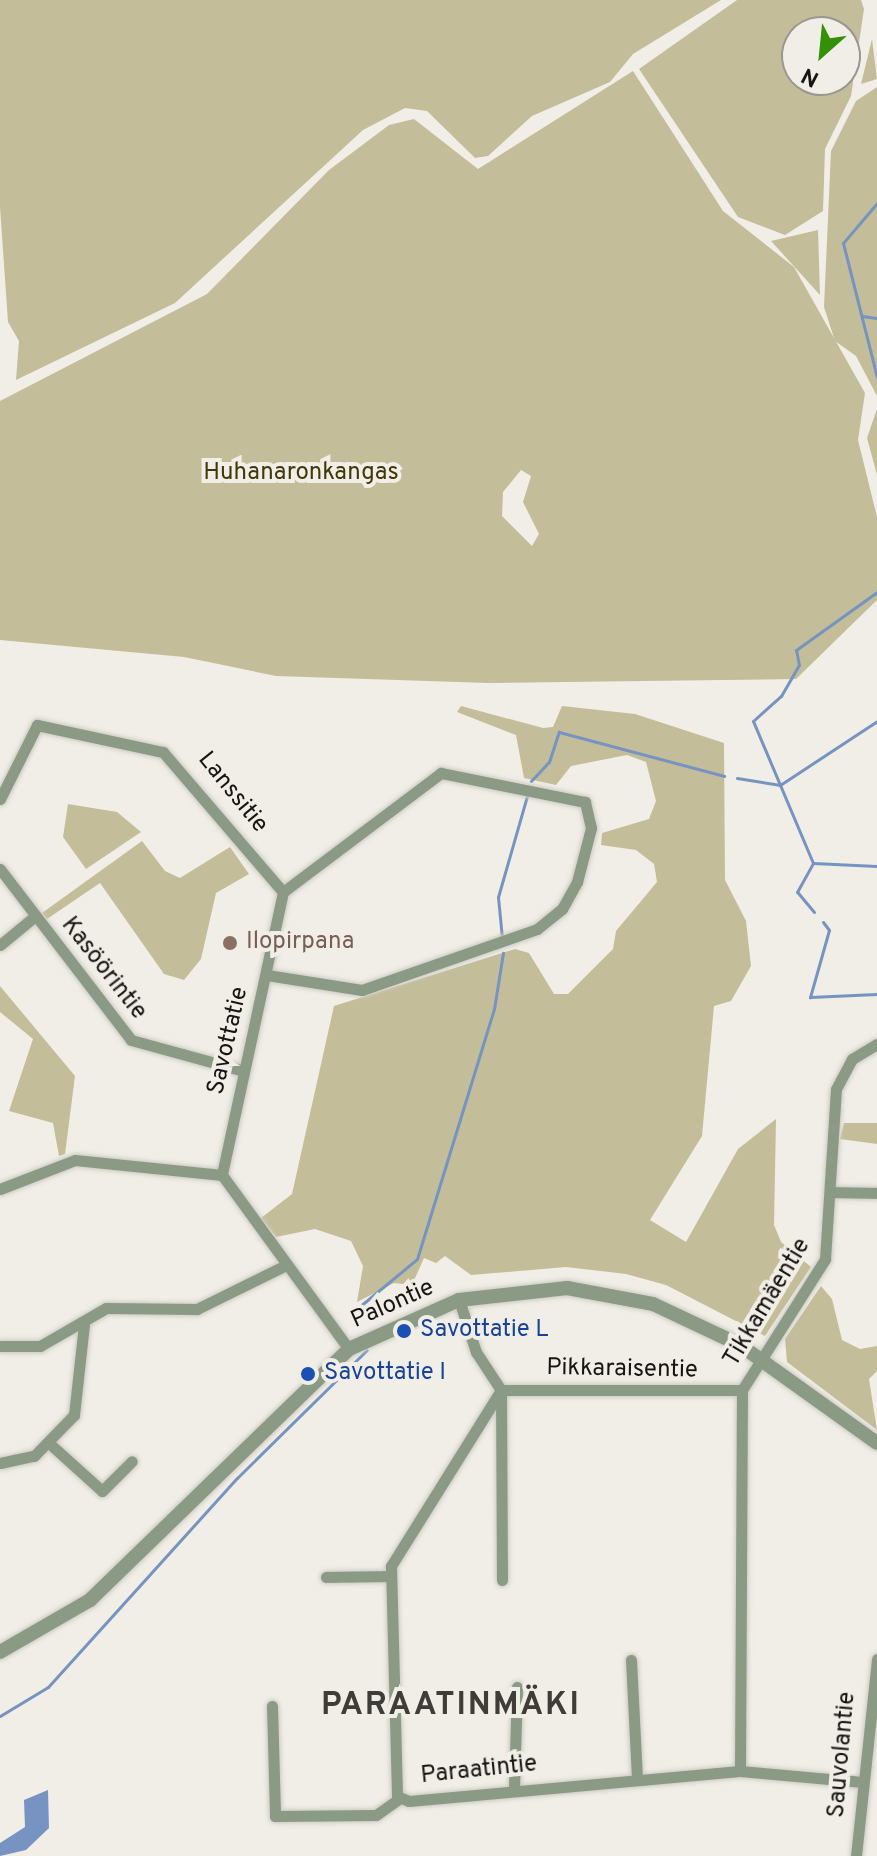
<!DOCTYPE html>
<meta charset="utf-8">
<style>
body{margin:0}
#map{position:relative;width:877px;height:1856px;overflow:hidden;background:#f0eee6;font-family:Overpass,sans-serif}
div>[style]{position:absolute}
.green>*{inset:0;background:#c4bd9a}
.water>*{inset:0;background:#7793c1}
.stream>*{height:3px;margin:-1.5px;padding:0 1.5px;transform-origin:1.5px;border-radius:1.5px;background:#7793c1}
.roads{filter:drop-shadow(0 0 2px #cdcbc4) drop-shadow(0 0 2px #cdcbc4)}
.minor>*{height:11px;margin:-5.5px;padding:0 5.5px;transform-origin:5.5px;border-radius:5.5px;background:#8a9a85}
.tertiary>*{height:14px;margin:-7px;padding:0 7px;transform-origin:7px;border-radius:7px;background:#8a9a85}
.dots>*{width:22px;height:22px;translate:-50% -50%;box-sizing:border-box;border:4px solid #f0eee6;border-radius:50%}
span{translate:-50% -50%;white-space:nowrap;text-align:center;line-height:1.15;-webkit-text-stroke:8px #f0eee6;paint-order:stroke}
.park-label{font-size:24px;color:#413708}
.street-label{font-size:24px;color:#161512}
.education-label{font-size:24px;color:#785e54}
.left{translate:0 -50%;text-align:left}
.transit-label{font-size:24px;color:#164399}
.district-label{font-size:32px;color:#3f3d37;font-weight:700;letter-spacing:2px}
.north{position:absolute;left:781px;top:16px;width:80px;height:80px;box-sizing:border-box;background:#f0eee6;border:2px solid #999791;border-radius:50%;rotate:207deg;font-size:22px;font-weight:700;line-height:32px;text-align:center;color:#161512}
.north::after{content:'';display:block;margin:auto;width:28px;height:36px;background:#339108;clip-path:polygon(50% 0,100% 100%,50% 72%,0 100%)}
</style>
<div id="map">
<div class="green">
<i style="clip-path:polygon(0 0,721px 0,633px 54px,610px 82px,532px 116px,488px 156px,475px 158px,427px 111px,405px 108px,363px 130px,175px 303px,16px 380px,19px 341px,8px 322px,0 207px)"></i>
<i style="clip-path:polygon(evenodd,737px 0,861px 0,864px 9px,851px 96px,825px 149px,823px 211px,785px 235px,738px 217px,639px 69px,737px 0,797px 32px,845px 32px,845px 80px,797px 80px,797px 32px)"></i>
<i style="clip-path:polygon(872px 39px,877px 79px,861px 84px)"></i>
<i style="clip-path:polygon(evenodd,633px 71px,723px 211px,794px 267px,865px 393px,858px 440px,877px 517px,877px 600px,796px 679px,488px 683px,276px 676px,184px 657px,0 640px,0 401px,207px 294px,329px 170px,389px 125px,414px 119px,478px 169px,633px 71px,521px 470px,531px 476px,523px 502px,539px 534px,532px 546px,502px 516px,503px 492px,521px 470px)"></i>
<i style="clip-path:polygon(877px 87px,877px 396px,856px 356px,835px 341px,824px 307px,831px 151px,856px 101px)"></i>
<i style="clip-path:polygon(818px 230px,820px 295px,771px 241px)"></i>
<i style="clip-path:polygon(877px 409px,877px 475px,867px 438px)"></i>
<i style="clip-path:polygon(461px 706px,543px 728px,553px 727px,562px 706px,635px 714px,724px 743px,725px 880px,746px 921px,751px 966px,731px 1001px,714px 1006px,702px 1136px,650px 1220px,686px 1242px,738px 1149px,776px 1119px,774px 1225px,781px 1242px,811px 1267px,765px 1336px,666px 1285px,626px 1274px,566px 1267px,471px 1275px,445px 1256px,436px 1263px,424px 1258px,412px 1285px,394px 1283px,357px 1302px,363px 1266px,351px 1241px,315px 1229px,276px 1237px,261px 1218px,292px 1194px,334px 1006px,515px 949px,529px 953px,554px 994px,568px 994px,613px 949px,616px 931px,657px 882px,654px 864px,636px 850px,601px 845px,602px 833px,649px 819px,656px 801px,646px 762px,627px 755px,571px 766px,556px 785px,524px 778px,516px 735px,457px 712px)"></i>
<i style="clip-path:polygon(68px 804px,117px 812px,141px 832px,86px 869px,63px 837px)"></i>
<i style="clip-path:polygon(142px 841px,165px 871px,180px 878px,230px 847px,249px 874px,216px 893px,201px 959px,184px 980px,164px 974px,100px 883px,47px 919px,42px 913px)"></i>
<i style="clip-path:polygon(0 986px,75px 1076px,65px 1154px,59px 1156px,53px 1123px,9px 1111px,33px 1039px,0 1012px)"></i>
<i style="clip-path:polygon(844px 1123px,877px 1123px,877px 1144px,840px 1139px)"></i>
<i style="clip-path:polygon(821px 1286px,832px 1299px,842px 1340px,860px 1349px,877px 1346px,877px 1371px,869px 1379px,877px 1430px,787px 1362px,785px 1339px)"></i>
</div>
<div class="water">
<i style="clip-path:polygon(48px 1790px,49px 1828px,26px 1850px,0 1856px,0 1843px,25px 1827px,24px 1800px)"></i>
</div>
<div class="stream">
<i style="left:877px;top:203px;width:52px;rotate:130.4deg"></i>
<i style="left:843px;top:243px;width:138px;rotate:75.8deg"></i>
<i style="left:862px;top:316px;width:15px;rotate:8deg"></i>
<i style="left:737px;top:778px;width:44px;rotate:9.2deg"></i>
<i style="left:780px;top:785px;width:116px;rotate:-33.4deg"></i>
<i style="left:531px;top:781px;width:26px;rotate:-47deg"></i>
<i style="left:549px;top:762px;width:32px;rotate:-72deg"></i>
<i style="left:559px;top:732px;width:171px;rotate:14.9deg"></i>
<i style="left:813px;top:863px;width:64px;rotate:2.7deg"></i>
<i style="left:814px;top:912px;width:26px;rotate:-130deg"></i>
<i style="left:797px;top:892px;width:33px;rotate:-61deg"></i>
<i style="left:813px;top:863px;width:154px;rotate:-112.9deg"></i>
<i style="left:753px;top:721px;width:38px;rotate:-42deg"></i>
<i style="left:781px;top:696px;width:36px;rotate:-60deg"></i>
<i style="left:799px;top:665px;width:15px;rotate:-101deg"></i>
<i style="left:796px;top:650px;width:100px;rotate:-35.6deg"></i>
<i style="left:823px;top:922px;width:10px;rotate:53deg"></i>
<i style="left:829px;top:930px;width:70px;rotate:105.8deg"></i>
<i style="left:810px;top:997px;width:67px;rotate:-2.6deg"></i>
<i style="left:502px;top:938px;width:41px;rotate:-95.6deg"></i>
<i style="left:498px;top:897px;width:105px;rotate:-74deg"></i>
<i style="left:359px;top:1307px;width:75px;rotate:-39.6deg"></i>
<i style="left:417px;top:1259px;width:262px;rotate:-72.9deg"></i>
<i style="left:494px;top:1009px;width:57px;rotate:-80.9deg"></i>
<i style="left:0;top:1716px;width:56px;rotate:-31.1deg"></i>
<i style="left:48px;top:1687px;width:282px;rotate:-47.9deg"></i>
<i style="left:237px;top:1478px;width:182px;rotate:-44.6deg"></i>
</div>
<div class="roads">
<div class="minor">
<i style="left:0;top:799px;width:83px;rotate:-63.4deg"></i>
<i style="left:37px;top:725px;width:129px;rotate:12.1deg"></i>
<i style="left:163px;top:752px;width:184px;rotate:49.4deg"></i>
<i style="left:0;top:869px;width:215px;rotate:52.5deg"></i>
<i style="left:131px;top:1040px;width:117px;rotate:15.3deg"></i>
<i style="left:0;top:945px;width:44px;rotate:-39.5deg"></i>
<i style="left:267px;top:975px;width:96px;rotate:9deg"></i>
<i style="left:362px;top:990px;width:185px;rotate:-19.2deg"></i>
<i style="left:537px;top:929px;width:32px;rotate:-39deg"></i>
<i style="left:562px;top:909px;width:31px;rotate:-61deg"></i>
<i style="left:577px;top:882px;width:56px;rotate:-75.5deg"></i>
<i style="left:591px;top:828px;width:27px;rotate:-103deg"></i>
<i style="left:585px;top:802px;width:147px;rotate:-168.6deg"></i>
<i style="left:441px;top:773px;width:198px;rotate:143deg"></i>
<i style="left:283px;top:892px;width:289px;rotate:102.2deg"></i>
<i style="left:222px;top:1175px;width:215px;rotate:53.9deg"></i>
<i style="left:0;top:1189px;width:80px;rotate:-21.1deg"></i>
<i style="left:75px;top:1160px;width:148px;rotate:5.8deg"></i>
<i style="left:831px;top:1192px;width:46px;rotate:1.2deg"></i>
<i style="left:459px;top:1300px;width:55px;rotate:71.9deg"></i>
<i style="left:476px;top:1352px;width:45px;rotate:56.7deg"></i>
<i style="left:0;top:1346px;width:40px"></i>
<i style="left:40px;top:1346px;width:76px;rotate:-29.9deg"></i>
<i style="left:106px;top:1308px;width:91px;rotate:0.6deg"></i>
<i style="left:197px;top:1309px;width:99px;rotate:-26.3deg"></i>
<i style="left:501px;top:1390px;width:208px;rotate:122deg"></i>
<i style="left:391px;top:1566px;width:230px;rotate:88.5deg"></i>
<i style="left:397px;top:1796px;width:13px;rotate:23deg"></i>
<i style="left:409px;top:1801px;width:332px;rotate:-5.2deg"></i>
<i style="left:740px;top:1771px;width:123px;rotate:5.1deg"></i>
<i style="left:501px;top:1390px;width:241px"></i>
<i style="left:501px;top:1390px;width:190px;rotate:89.7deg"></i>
<i style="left:50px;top:1444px;width:70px;rotate:42.1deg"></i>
<i style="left:102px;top:1491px;width:42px;rotate:-45deg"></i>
<i style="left:0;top:1463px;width:35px;rotate:-12deg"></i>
<i style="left:34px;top:1456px;width:57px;rotate:-45.7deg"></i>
<i style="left:74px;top:1415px;width:91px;rotate:-83.7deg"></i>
<i style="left:326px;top:1577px;width:64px;rotate:-0.9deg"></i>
<i style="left:631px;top:1660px;width:119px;rotate:87.1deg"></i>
<i style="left:272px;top:1706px;width:110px;rotate:88.4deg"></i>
<i style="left:275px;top:1816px;width:101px;rotate:-0.6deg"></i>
<i style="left:376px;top:1815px;width:29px;rotate:-35deg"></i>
<i style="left:740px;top:1771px;width:381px;rotate:-89.7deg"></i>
<i style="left:742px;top:1390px;width:155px;rotate:-57.6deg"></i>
<i style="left:825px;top:1259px;width:170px;rotate:-86.3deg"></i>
<i style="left:836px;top:1089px;width:34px;rotate:-62deg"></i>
<i style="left:852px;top:1059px;width:29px;rotate:-31deg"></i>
<i style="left:514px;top:1788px;width:101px;rotate:-88.3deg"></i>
<i style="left:856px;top:1856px;width:198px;rotate:-83.9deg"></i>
</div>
<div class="tertiary">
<i style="left:0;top:1652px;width:104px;rotate:-30deg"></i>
<i style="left:90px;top:1600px;width:361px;rotate:-44.1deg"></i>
<i style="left:349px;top:1349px;width:120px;rotate:-24deg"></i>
<i style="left:459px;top:1300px;width:109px;rotate:-6.3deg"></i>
<i style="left:567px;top:1288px;width:87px;rotate:10.5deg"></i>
<i style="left:653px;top:1304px;width:96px;rotate:25.2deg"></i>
<i style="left:740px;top:1345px;width:168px;rotate:35.6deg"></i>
</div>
</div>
<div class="dots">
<i style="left:230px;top:943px;background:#8d6e63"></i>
<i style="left:404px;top:1331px;background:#1a4fb4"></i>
<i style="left:308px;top:1374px;background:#1a4fb4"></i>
</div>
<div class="park-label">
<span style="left:301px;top:474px">Huhanaronkangas</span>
</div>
<div class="street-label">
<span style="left:232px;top:793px;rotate:51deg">Lanssitie</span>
<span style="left:103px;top:969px;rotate:52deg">Kasöörintie</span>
<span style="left:229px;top:1041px;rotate:-77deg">Savottatie</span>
<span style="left:768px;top:1303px;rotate:-59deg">Tikkamäentie</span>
<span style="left:393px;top:1305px;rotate:-24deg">Palontie</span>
<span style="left:622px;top:1370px;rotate:1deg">Pikkaraisentie</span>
<span style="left:843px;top:1755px;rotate:-85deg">Sauvolantie</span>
<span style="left:479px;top:1771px;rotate:-6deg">Paraatintie</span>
</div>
<div class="education-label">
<span class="left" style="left:246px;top:943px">Ilopirpana</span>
</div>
<div class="transit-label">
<span class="left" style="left:420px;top:1331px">Savottatie L</span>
<span class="left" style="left:324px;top:1374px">Savottatie I</span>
</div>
<div class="district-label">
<span style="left:451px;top:1706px">PARAATINMÄKI</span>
</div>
<div class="north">N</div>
</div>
